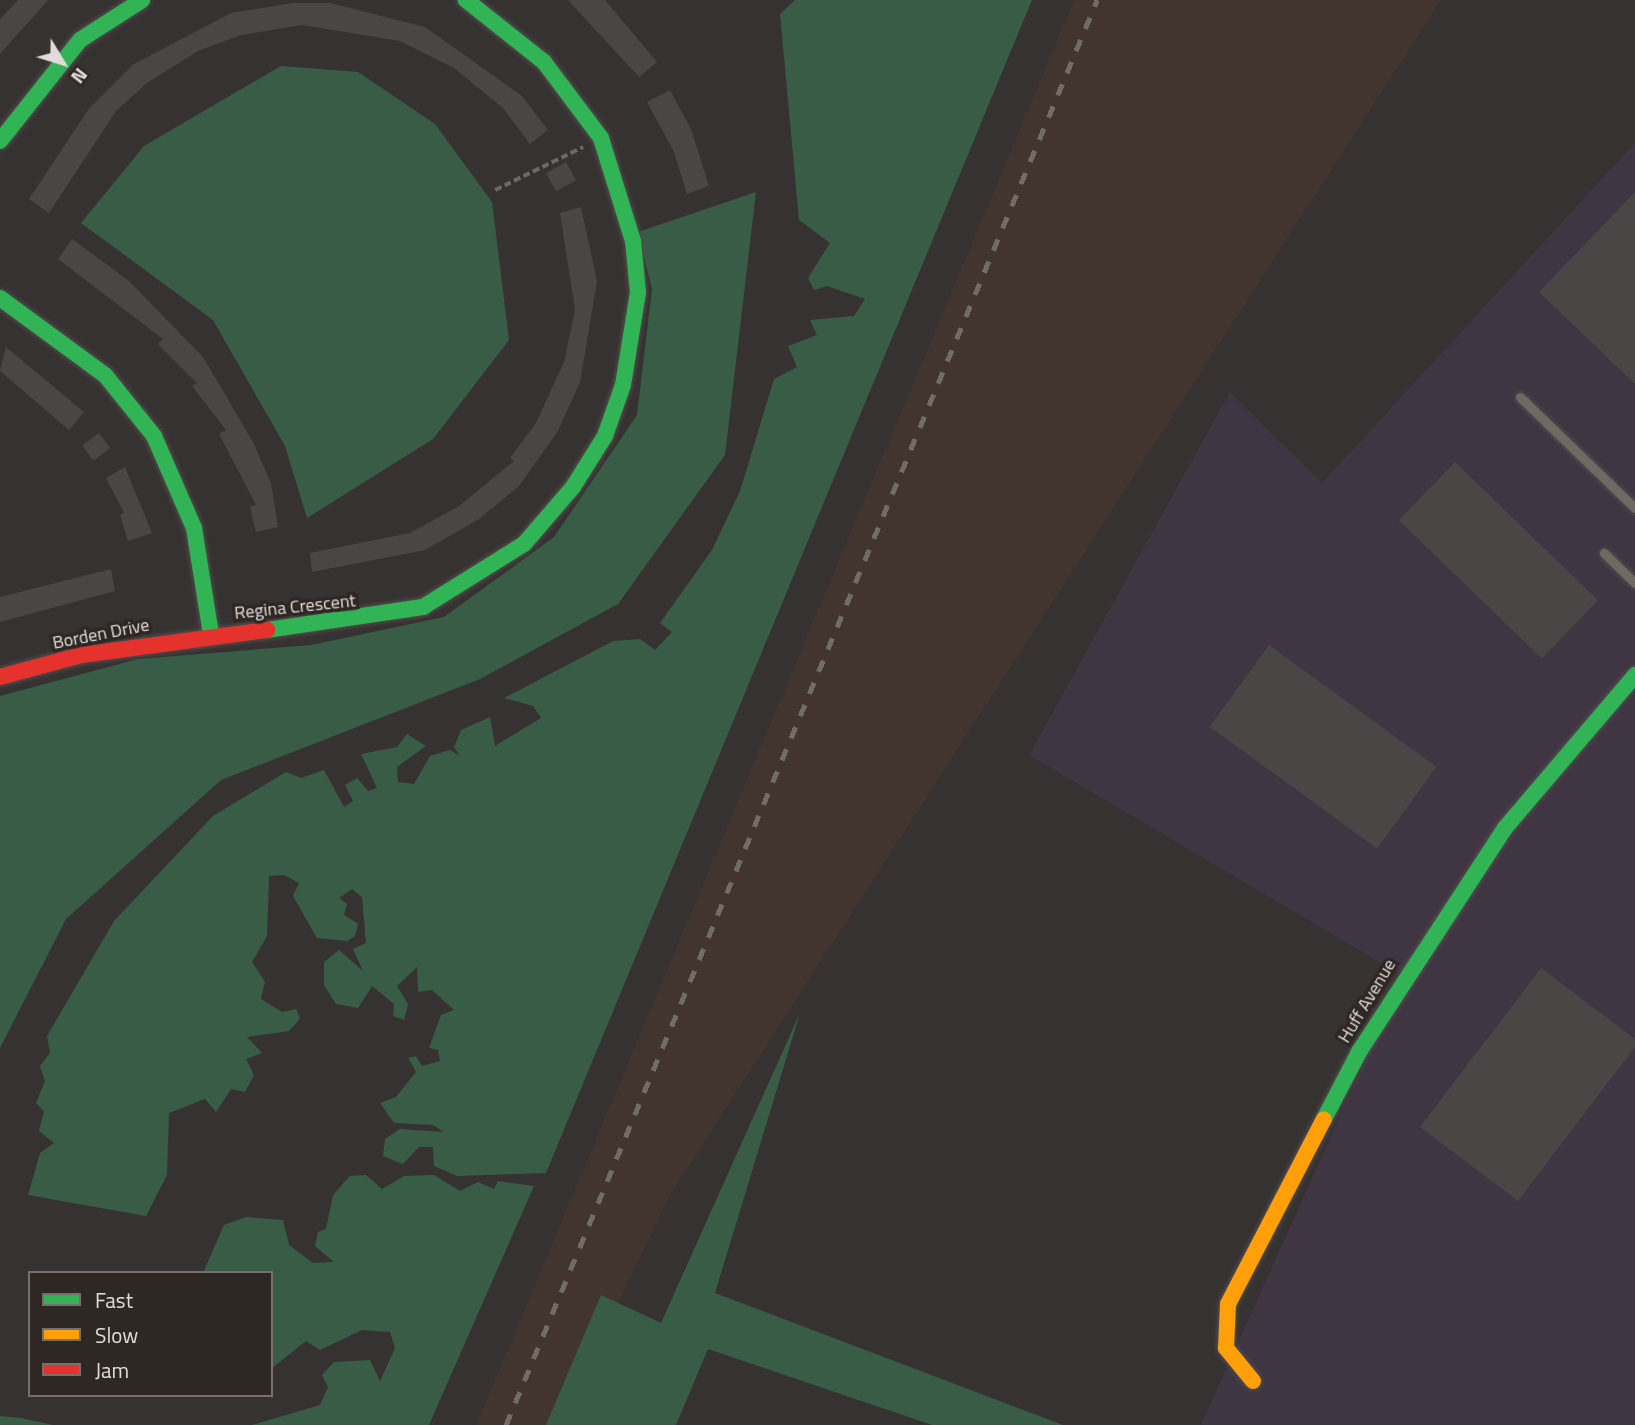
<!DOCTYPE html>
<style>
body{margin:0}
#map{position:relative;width:1635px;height:1425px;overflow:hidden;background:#363231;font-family:"Titillium Web",sans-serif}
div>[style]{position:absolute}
.built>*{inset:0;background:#423530}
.industrial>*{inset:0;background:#3f3543}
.green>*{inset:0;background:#395c47}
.building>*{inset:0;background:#494645;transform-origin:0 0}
.path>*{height:3.5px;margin-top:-1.75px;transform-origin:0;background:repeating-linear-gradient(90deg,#6c6863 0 7px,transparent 0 10.5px)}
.roads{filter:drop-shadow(0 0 2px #514e4d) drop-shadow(0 0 2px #514e4d)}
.lane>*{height:9px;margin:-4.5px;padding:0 4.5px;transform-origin:4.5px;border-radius:4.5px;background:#6e6961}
.fast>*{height:16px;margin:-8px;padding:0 8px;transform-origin:8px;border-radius:8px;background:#30b455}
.slow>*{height:16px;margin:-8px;padding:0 8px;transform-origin:8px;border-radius:8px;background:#ff9f0a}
.jam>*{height:16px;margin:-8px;padding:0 8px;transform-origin:8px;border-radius:8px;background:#e5322d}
.rail>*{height:5px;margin-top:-2.5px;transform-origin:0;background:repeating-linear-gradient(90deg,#706c68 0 12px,transparent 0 24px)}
span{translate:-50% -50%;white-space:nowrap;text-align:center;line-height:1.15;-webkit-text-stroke:7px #2e2724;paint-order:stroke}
.street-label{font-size:18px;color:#e1dcda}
.legend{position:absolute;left:28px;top:1271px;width:245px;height:126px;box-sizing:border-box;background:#2e2724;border:2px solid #766f6d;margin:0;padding:9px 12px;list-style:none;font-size:21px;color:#e1dcda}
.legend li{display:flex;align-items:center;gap:14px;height:35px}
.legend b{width:35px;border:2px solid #766f6d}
.north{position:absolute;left:28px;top:28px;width:70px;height:70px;-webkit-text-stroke:5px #2e2724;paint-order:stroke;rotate:128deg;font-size:19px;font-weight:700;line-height:28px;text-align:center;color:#e1dcda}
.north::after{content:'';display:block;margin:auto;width:24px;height:32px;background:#e1dcda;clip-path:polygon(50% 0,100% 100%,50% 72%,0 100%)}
</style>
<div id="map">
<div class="built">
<i style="clip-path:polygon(1074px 0,1441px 0,670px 1195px,559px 1425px,476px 1425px)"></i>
</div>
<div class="industrial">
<i style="clip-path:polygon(1635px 143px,1635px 1425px,1201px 1425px,1403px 976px,1029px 755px,1230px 392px,1322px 483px)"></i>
</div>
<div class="green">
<i style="clip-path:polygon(795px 0,1032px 0,546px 1173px,457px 1176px,434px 1166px,433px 1147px,419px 1147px,403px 1164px,383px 1156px,385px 1139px,400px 1129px,444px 1132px,433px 1125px,394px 1123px,380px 1103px,396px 1097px,416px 1072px,408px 1058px,416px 1056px,422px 1066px,440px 1061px,438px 1050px,429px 1048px,441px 1015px,454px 1010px,432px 990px,418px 992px,417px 967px,397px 986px,408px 1004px,404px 1020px,393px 1016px,394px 1004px,372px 986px,358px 1008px,336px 1004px,324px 985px,324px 962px,339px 950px,363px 971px,353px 949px,366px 943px,362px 897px,352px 889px,339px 898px,347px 904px,344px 915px,358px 924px,355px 936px,347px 941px,317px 938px,293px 896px,299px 883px,284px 875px,269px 876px,267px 936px,252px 962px,265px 982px,261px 999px,282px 1012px,296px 1009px,300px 1019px,289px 1031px,247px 1037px,262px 1053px,246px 1059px,254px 1075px,245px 1092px,231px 1089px,216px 1112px,205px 1099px,169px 1113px,167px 1175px,146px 1216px,28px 1195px,40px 1153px,54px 1143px,39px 1131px,44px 1111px,36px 1103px,45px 1081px,40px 1066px,50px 1053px,47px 1036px,114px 921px,213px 816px,286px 772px,301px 778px,324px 770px,344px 807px,353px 801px,345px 785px,357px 778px,368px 791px,377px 788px,361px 754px,397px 747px,407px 734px,426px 746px,397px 767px,398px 782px,414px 784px,430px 756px,450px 750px,460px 756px,454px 747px,461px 730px,490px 717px,495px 746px,541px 718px,533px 706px,504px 698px,613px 641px,640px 639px,655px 650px,672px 632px,660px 623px,712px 550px,740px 491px,774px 379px,797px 367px,788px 346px,817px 335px,810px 320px,854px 316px,865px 299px,827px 286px,814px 290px,808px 278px,830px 243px,799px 220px,780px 14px)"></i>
<i style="clip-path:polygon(281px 66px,358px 72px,435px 124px,492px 202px,509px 340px,433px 439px,307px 518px,285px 446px,213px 320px,81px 223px,144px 146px)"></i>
<i style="clip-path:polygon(756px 192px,725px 455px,618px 604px,480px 679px,221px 780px,66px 919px,0 1048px,0 696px,138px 659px,311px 645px,444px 617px,554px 537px,637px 415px,652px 289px,638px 232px)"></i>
<i style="clip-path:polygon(800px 1013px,715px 1293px,1063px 1425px,932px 1425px,708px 1349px,676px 1425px,546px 1425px,601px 1295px,661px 1323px)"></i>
<i style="clip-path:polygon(366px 1175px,382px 1189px,404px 1176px,434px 1175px,460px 1191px,478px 1182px,494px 1189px,498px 1181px,534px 1186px,429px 1425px,252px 1425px,320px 1405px,328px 1387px,322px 1375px,334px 1362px,370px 1360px,380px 1381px,395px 1348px,390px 1332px,362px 1330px,320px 1350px,306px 1341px,271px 1369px,271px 1273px,203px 1273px,224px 1225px,246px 1217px,283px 1220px,289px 1245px,313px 1263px,334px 1262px,315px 1246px,318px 1232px,326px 1229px,333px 1195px,350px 1176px)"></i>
<i style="clip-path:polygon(0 1416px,21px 1418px,53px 1425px,0 1425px)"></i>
</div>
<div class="building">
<i style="clip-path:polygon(18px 0,48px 0,0 54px,0 19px)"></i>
<i style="clip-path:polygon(568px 0,605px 0,657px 62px,639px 77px)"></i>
<i style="clip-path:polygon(293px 3px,330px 3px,425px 27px,522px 96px,548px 130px,530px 144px,503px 108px,454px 68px,400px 41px,302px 25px,241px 35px,198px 51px,147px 83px,116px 111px,49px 213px,29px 199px,88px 110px,134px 64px,231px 13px)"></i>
<i style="clip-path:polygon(670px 90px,691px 129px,709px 186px,687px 194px,674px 152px,647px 102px)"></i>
<i style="left:566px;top:162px;width:21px;height:23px;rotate:61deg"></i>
<i style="clip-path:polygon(1635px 192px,1635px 384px,1539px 292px)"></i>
<i style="clip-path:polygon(581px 207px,597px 281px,580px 382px,558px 431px,519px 486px,479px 519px,425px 550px,312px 572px,310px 553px,410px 533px,459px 506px,514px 461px,510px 458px,536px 423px,564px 362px,575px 310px,560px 213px)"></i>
<i style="clip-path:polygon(72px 239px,129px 281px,203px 357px,253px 442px,271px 483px,278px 527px,256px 532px,250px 507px,256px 505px,219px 434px,226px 430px,192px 386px,197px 383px,158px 344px,163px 339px,58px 259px)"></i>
<i style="clip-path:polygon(6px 347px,84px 412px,69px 430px,0 371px)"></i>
<i style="left:99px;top:433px;width:19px;height:21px;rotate:54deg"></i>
<i style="left:1455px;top:462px;width:199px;height:81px;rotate:44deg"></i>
<i style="clip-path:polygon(125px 467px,152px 533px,128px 541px,120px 515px,124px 513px,106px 478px)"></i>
<i style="clip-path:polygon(111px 569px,115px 591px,0 622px,0 597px)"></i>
<i style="left:1269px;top:645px;width:207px;height:101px;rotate:36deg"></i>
<i style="clip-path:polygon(1541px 968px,1635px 1039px,1635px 1047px,1518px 1201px,1420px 1127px)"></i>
</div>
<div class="path">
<i style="left:495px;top:190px;width:98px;rotate:-26deg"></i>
</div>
<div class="roads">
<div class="lane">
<i style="left:1520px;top:397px;width:160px;rotate:44deg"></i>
<i style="left:1604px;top:553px;width:43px;rotate:44.1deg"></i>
</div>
<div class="fast">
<i style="left:0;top:141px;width:129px;rotate:-51.6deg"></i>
<i style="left:80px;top:40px;width:74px;rotate:-32.8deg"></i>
<i style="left:0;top:298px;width:130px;rotate:36.3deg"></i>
<i style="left:105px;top:375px;width:78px;rotate:51.2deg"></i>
<i style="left:154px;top:436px;width:100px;rotate:66.5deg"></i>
<i style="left:194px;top:528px;width:107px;rotate:80.9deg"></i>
<i style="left:267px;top:630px;width:158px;rotate:-8.4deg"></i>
<i style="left:423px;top:607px;width:119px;rotate:-32deg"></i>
<i style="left:524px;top:544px;width:75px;rotate:-49.3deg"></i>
<i style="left:573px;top:487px;width:60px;rotate:-57.9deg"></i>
<i style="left:605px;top:436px;width:54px;rotate:-70.6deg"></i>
<i style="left:623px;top:385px;width:94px;rotate:-80.8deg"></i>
<i style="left:638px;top:292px;width:51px;rotate:-95.6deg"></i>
<i style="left:633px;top:241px;width:108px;rotate:-107.3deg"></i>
<i style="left:601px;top:138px;width:95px;rotate:-126.9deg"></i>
<i style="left:544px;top:62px;width:100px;rotate:-141.5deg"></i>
<i style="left:1324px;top:1119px;width:76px;rotate:-62.4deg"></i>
<i style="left:1359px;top:1052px;width:267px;rotate:-56.9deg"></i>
<i style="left:1505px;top:828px;width:201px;rotate:-49.6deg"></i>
</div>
<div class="slow">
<i style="left:1253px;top:1381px;width:43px;rotate:-129.3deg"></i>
<i style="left:1226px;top:1348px;width:44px;rotate:-87.4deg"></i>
<i style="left:1228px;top:1304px;width:208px;rotate:-62.6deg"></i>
</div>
<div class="jam">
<i style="left:0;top:677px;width:84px;rotate:-15.2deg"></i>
<i style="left:81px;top:655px;width:188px;rotate:-7.7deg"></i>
</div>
</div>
<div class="rail">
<i style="left:506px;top:1425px;width:1543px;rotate:-67.47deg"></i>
</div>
<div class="street-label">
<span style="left:295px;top:607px;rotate:-6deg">Regina Crescent</span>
<span style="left:101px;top:634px;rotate:-11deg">Borden Drive</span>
<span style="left:1367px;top:1001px;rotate:-59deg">Huff Avenue</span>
</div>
<ul class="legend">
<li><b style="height:9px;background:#30b455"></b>Fast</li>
<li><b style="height:9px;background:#ff9f0a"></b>Slow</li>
<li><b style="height:9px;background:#e5322d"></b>Jam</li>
</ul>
<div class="north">N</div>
</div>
